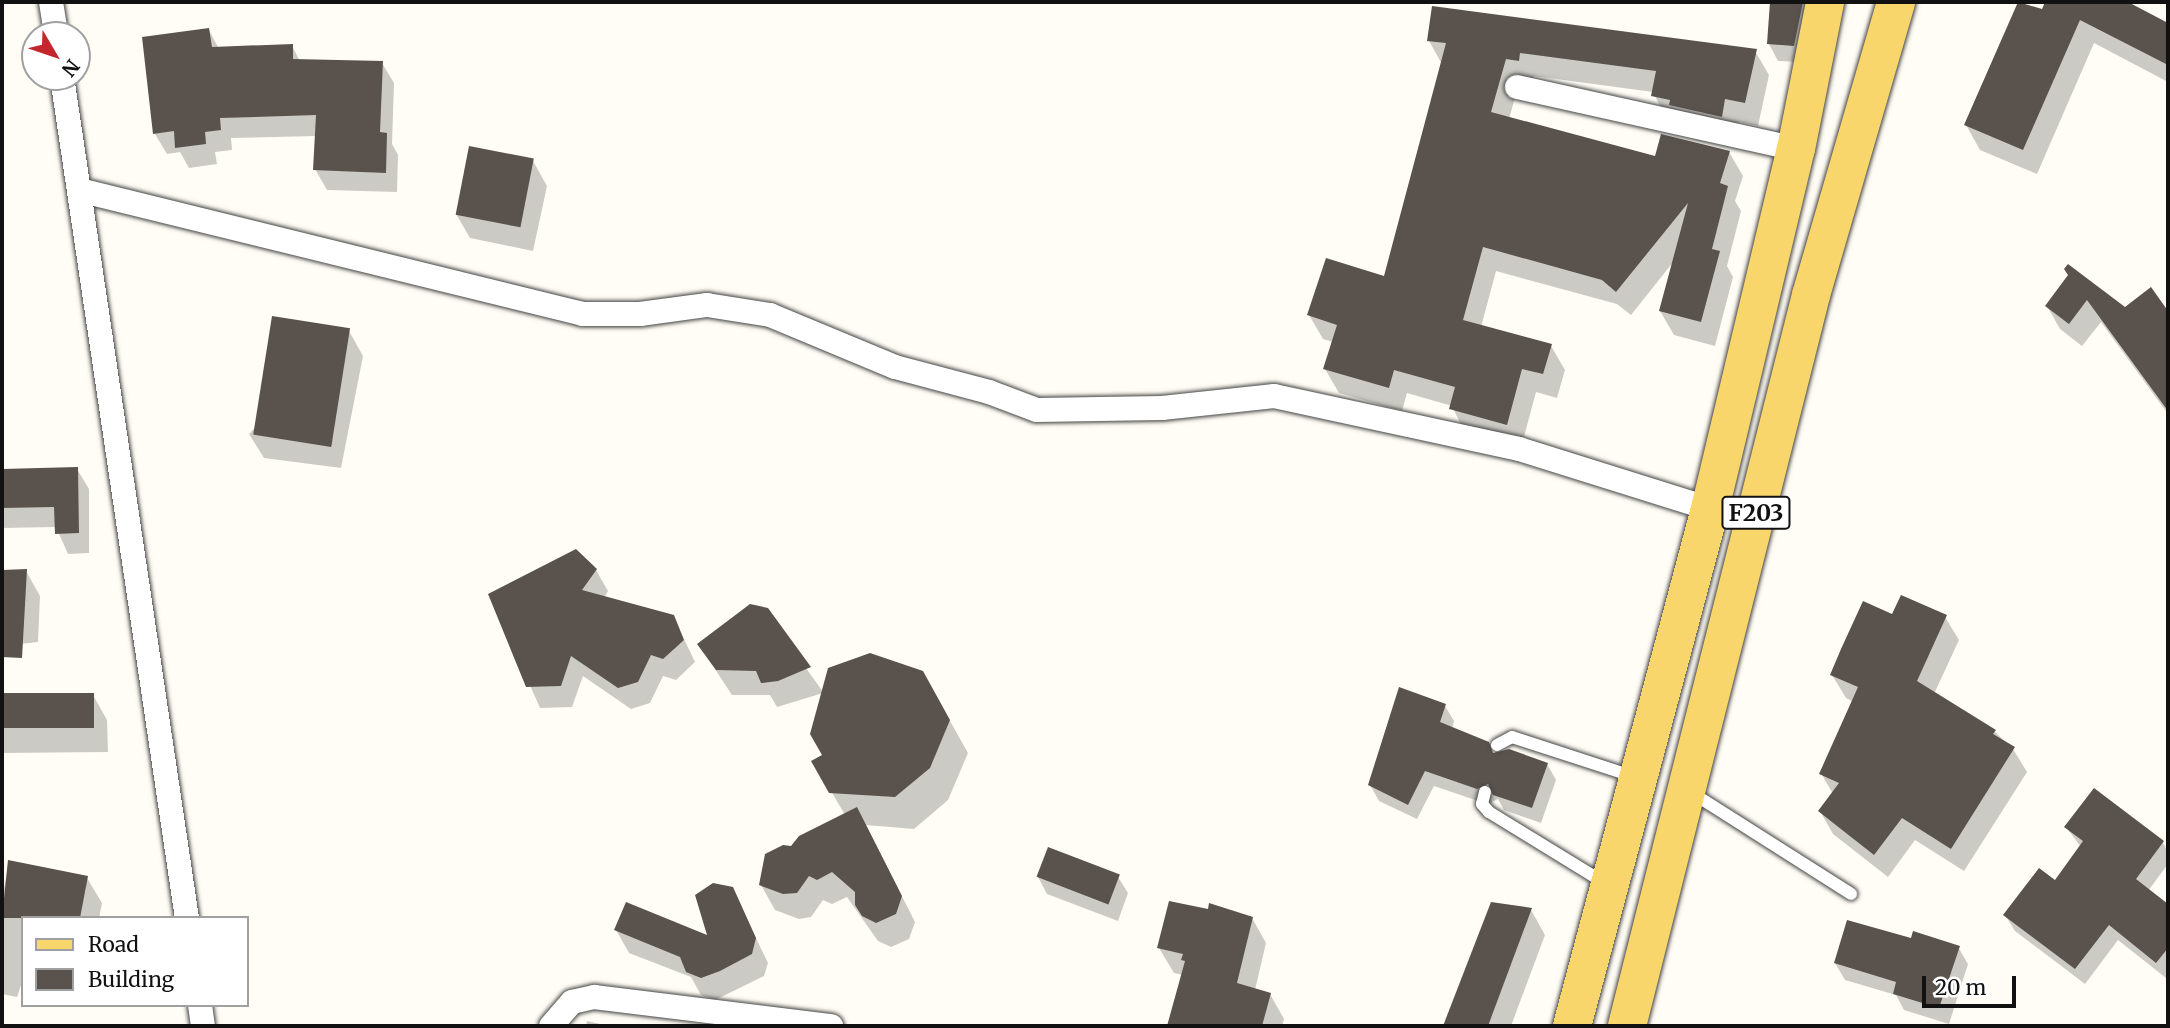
<!DOCTYPE html>
<style>
body{margin:0}
#map{position:relative;width:2170px;height:1028px;overflow:hidden;background:#fffdf5;font-family:Merriweather,serif}
div>[style]{position:absolute}
.shadow>*{inset:0;background:#0003}
.building>*{inset:0;background:#5a524d;transform-origin:0 0}
.roads{filter:drop-shadow(0 0 2px #444) drop-shadow(0 0 2px #444)}
.lane>*{height:12px;margin:-6px;padding:0 6px;transform-origin:6px;border-radius:6px;background:#fff}
.street>*{height:24px;margin:-12px;padding:0 12px;transform-origin:12px;border-radius:12px;background:#fff}
.primary>*{height:38px;margin:-19px;padding:0 19px;transform-origin:19px;border-radius:19px;background:#f9d66b}
span{translate:-50% -50%;white-space:nowrap;text-align:center;line-height:1.15;-webkit-text-stroke:7px #fff;paint-order:stroke}
.shield-label span{padding:2px 5px;background:#fff;border:2px solid;border-radius:5px;-webkit-text-stroke-width:0}
.shield-label{font-size:23px;color:#111;font-weight:700}
.frame{position:absolute;inset:0;border:4px solid #111;pointer-events:none}
.legend{position:absolute;left:21px;top:916px;width:228px;height:91px;box-sizing:border-box;background:#fff;border:2px solid #a0a0a0;margin:0;padding:9px 12px;list-style:none;font-size:21px;color:#111}
.legend li{display:flex;align-items:center;gap:14px;height:35px}
.legend b{width:35px;border:2px solid #a0a0a0}
.north{position:absolute;left:21px;top:21px;width:70px;height:70px;box-sizing:border-box;background:#fff;border:2px solid #a0a0a0;border-radius:50%;rotate:129deg;font-size:19px;font-weight:700;line-height:28px;text-align:center;color:#111}
.north::after{content:'';display:block;margin:auto;width:24px;height:32px;background:#c4262e;clip-path:polygon(50% 0,100% 100%,50% 72%,0 100%)}
.scale{position:absolute;left:1922px;top:976px;width:94px;height:32px;box-sizing:border-box;border:4px solid #111;border-top:0;padding-left:9px;font-size:21px;line-height:24px;white-space:nowrap;color:#111;-webkit-text-stroke:5px #fff;paint-order:stroke}
</style>
<div id="map">
<div class="shadow">
<i style="clip-path:polygon(1772px 2px,1816px 2px,1803px 62px,1778px 61px,1769px 44px)"></i>
<i style="clip-path:polygon(2020px 2px,2043px 11px,2048px 2px,2124px 2px,2168px 24px,2168px 82px,2094px 43px,2037px 174px,1980px 150px,1966px 125px)"></i>
<i style="clip-path:polygon(209px 30px,219px 49px,292px 46px,300px 61px,382px 63px,394px 83px,392px 144px,398px 155px,397px 192px,327px 190px,315px 169px,317px 136px,231px 138px,232px 150px,215px 152px,217px 164px,189px 168px,180px 152px,167px 154px,155px 134px)"></i>
<i style="clip-path:polygon(1429px 41px,1755px 51px,1769px 75px,1758px 126px,1739px 122px,1735px 141px,1667px 120px,1653px 92px,1534px 76px,1532px 85px,1519px 83px,1509px 119px,1656px 158px,1729px 152px,1743px 176px,1735px 201px,1741px 211px,1727px 266px,1733px 277px,1715px 346px,1674px 335px,1660px 311px,1674px 261px,1631px 315px,1617px 304px,1496px 271px,1481px 327px,1551px 346px,1565px 370px,1557px 398px,1536px 392px,1521px 448px,1465px 433px,1452px 406px,1407px 393px,1402px 411px,1339px 393px,1325px 369px,1333px 342px,1323px 339px,1309px 315px,1385px 278px,1442px 64px)"></i>
<i style="clip-path:polygon(533px 161px,547px 186px,533px 251px,470px 238px,456px 214px)"></i>
<i style="clip-path:polygon(2070px 276px,2125px 309px,2151px 290px,2168px 314px,2168px 414px,2101px 322px,2082px 346px,2060px 329px,2047px 306px)"></i>
<i style="clip-path:polygon(349px 331px,363px 356px,341px 468px,264px 458px,249px 434px)"></i>
<i style="clip-path:polygon(77px 469px,89px 489px,89px 553px,68px 554px,56px 527px,2px 528px,2px 471px)"></i>
<i style="clip-path:polygon(596px 570px,608px 591px,604px 598px,673px 616px,695px 662px,676px 680px,663px 676px,650px 703px,631px 709px,583px 676px,572px 707px,540px 708px,490px 595px)"></i>
<i style="clip-path:polygon(26px 571px,40px 596px,38px 642px,2px 646px,2px 572px)"></i>
<i style="clip-path:polygon(1893px 616px,1945px 617px,1959px 640px,1934px 694px,1994px 731px,2013px 749px,2027px 772px,1964px 871px,1915px 840px,1888px 877px,1833px 834px,1820px 811px,1833px 794px,1821px 773px,1854px 702px,1846px 698px,1832px 675px)"></i>
<i style="clip-path:polygon(781px 633px,823px 692px,941px 705px,968px 753px,948px 800px,914px 829px,866px 825px,915px 922px,909px 939px,891px 947px,878px 941px,847px 897px,832px 904px,823px 900px,811px 917px,799px 919px,775px 910px,761px 885px,792px 848px,845px 815px,814px 762px,824px 755px,823px 693px,777px 707px,770px 695px,732px 695px,699px 645px)"></i>
<i style="clip-path:polygon(93px 695px,107px 720px,108px 752px,2px 753px,2px 696px)"></i>
<i style="clip-path:polygon(1445px 706px,1454px 721px,1452px 729px,1488px 743px,1494px 754px,1547px 764px,1556px 780px,1541px 823px,1504px 810px,1498px 799px,1487px 804px,1434px 786px,1417px 819px,1379px 801px,1370px 785px)"></i>
<i style="clip-path:polygon(2094px 790px,2163px 843px,2168px 852px,2168px 864px,2148px 891px,2168px 906px,2166px 978px,2118px 940px,2085px 984px,2015px 931px,2005px 915px,2056px 883px,2081px 847px,2066px 827px)"></i>
<i style="clip-path:polygon(9px 862px,87px 878px,102px 903px,99px 918px,23px 918px,23px 979px,17px 997px,2px 994px,2px 899px)"></i>
<i style="clip-path:polygon(1038px 877px,1118px 877px,1128px 893px,1118px 921px,1047px 894px)"></i>
<i style="clip-path:polygon(732px 888px,768px 963px,764px 976px,715px 1000px,701px 995px,691px 977px,629px 953px,616px 930px,710px 938px)"></i>
<i style="clip-path:polygon(1492px 904px,1531px 910px,1545px 935px,1511px 1026px,1447px 1026px)"></i>
<i style="clip-path:polygon(1252px 918px,1266px 943px,1255px 990px,1270px 994px,1284px 1019px,1282px 1026px,1169px 1026px,1183px 975px,1174px 973px,1159px 948px)"></i>
<i style="clip-path:polygon(1912px 940px,1958px 947px,1968px 964px,1949px 1024px,1904px 1010px,1896px 995px,1845px 980px,1835px 963px)"></i>
<i style="clip-path:polygon(587px 1021px,609px 1026px,586px 1026px)"></i>
</div>
<div class="building">
<i style="clip-path:polygon(1770px 2px,1803px 2px,1794px 46px,1767px 44px)"></i>
<i style="clip-path:polygon(2018px 2px,2042px 9px,2045px 2px,2128px 2px,2168px 23px,2168px 65px,2080px 20px,2023px 150px,1964px 125px)"></i>
<i style="clip-path:polygon(1432px 6px,1757px 49px,1745px 103px,1725px 99px,1722px 117px,1669px 105px,1670px 100px,1651px 96px,1656px 71px,1520px 53px,1519px 61px,1506px 59px,1491px 112px,1655px 156px,1661px 134px,1730px 151px,1720px 183px,1728px 186px,1712px 249px,1720px 251px,1701px 322px,1659px 311px,1688px 203px,1616px 292px,1602px 280px,1483px 247px,1463px 320px,1552px 344px,1543px 374px,1522px 369px,1507px 425px,1449px 409px,1455px 387px,1394px 370px,1389px 388px,1323px 369px,1337px 325px,1307px 315px,1326px 258px,1384px 276px,1446px 43px,1427px 41px)"></i>
<i style="clip-path:polygon(209px 28px,212px 47px,293px 44px,293px 59px,383px 61px,380px 132px,387px 133px,386px 173px,313px 170px,316px 115px,220px 118px,221px 130px,205px 132px,206px 144px,175px 148px,174px 131px,153px 134px,142px 37px)"></i>
<i style="left:469px;top:146px;width:66px;height:70px;rotate:11deg"></i>
<i style="clip-path:polygon(2068px 264px,2125px 307px,2151px 287px,2168px 311px,2168px 411px,2087px 300px,2069px 324px,2045px 306px,2068px 275px,2064px 269px)"></i>
<i style="left:272px;top:316px;width:79px;height:120px;rotate:9deg"></i>
<i style="clip-path:polygon(78px 467px,79px 533px,55px 534px,54px 507px,2px 508px,2px 469px)"></i>
<i style="clip-path:polygon(576px 549px,597px 569px,582px 590px,674px 615px,684px 640px,663px 659px,651px 655px,638px 682px,618px 688px,571px 656px,561px 686px,526px 687px,488px 594px)"></i>
<i style="clip-path:polygon(27px 569px,22px 658px,2px 657px,2px 570px)"></i>
<i style="clip-path:polygon(1901px 595px,1947px 615px,1917px 681px,1996px 730px,1993px 734px,2015px 747px,1951px 849px,1902px 818px,1874px 855px,1818px 811px,1839px 783px,1819px 774px,1858px 687px,1830px 675px,1841px 649px,1863px 601px,1892px 614px)"></i>
<i style="clip-path:polygon(750px 604px,768px 608px,811px 667px,778px 681px,761px 683px,756px 671px,716px 670px,697px 644px)"></i>
<i style="clip-path:polygon(870px 653px,923px 671px,950px 720px,930px 768px,895px 797px,829px 793px,811px 761px,822px 755px,810px 734px,828px 668px)"></i>
<i style="clip-path:polygon(1399px 687px,1446px 704px,1440px 722px,1489px 742px,1493px 753px,1509px 749px,1548px 763px,1532px 808px,1493px 795px,1488px 784px,1477px 789px,1425px 771px,1408px 805px,1368px 785px)"></i>
<i style="left:94px;top:693px;width:35px;height:92px;rotate:90deg"></i>
<i style="clip-path:polygon(2094px 788px,2164px 841px,2136px 879px,2168px 904px,2168px 948px,2156px 963px,2109px 925px,2075px 969px,2003px 915px,2039px 868px,2055px 880px,2083px 841px,2064px 827px)"></i>
<i style="clip-path:polygon(857px 807px,902px 896px,896px 914px,876px 923px,862px 916px,855px 905px,855px 892px,832px 872px,817px 880px,809px 876px,797px 893px,783px 894px,759px 885px,765px 854px,783px 845px,791px 846px,799px 836px)"></i>
<i style="left:1048px;top:847px;width:77px;height:32px;rotate:21deg"></i>
<i style="clip-path:polygon(8px 860px,88px 876px,80px 918px,2px 918px)"></i>
<i style="clip-path:polygon(713px 883px,733px 887px,756px 938px,752px 954px,720px 971px,701px 978px,686px 972px,680px 957px,614px 930px,626px 902px,707px 935px,695px 895px)"></i>
<i style="clip-path:polygon(1169px 901px,1208px 909px,1209px 903px,1253px 917px,1237px 983px,1271px 993px,1262px 1026px,1167px 1026px,1185px 961px,1181px 960px,1183px 954px,1157px 948px)"></i>
<i style="clip-path:polygon(1491px 902px,1532px 908px,1488px 1026px,1443px 1026px)"></i>
<i style="clip-path:polygon(1847px 920px,1911px 938px,1913px 931px,1960px 946px,1939px 1008px,1893px 994px,1896px 982px,1834px 963px)"></i>
</div>
<div class="roads">
<div class="lane">
<i style="left:1497px;top:745px;width:17px;rotate:-28deg"></i>
<i style="left:1512px;top:737px;width:129px;rotate:18deg"></i>
<i style="left:1689px;top:791px;width:192px;rotate:32.4deg"></i>
<i style="left:1485px;top:792px;width:12px;rotate:104deg"></i>
<i style="left:1482px;top:804px;width:11px;rotate:49deg"></i>
<i style="left:1489px;top:812px;width:136px;rotate:31.5deg"></i>
</div>
<div class="street">
<i style="left:51px;top:2px;width:33px;rotate:81deg"></i>
<i style="left:62px;top:77px;width:850px;rotate:81.55deg"></i>
<i style="left:1517px;top:87px;width:286px;rotate:12.5deg"></i>
<i style="left:79px;top:190px;width:519px;rotate:13.82deg"></i>
<i style="left:583px;top:314px;width:57px"></i>
<i style="left:640px;top:314px;width:68px;rotate:-7.7deg"></i>
<i style="left:707px;top:305px;width:64px;rotate:9deg"></i>
<i style="left:770px;top:315px;width:135px;rotate:22.6deg"></i>
<i style="left:895px;top:367px;width:97px;rotate:14.9deg"></i>
<i style="left:989px;top:392px;width:51px;rotate:20.6deg"></i>
<i style="left:1037px;top:410px;width:125px;rotate:-0.9deg"></i>
<i style="left:1162px;top:408px;width:113px;rotate:-6.1deg"></i>
<i style="left:1274px;top:396px;width:251px;rotate:12.2deg"></i>
<i style="left:1519px;top:449px;width:200px;rotate:17.4deg"></i>
<i style="left:200px;top:1005px;width:21px;rotate:82deg"></i>
<i style="left:551px;top:1026px;width:32px;rotate:-49deg"></i>
<i style="left:572px;top:1002px;width:23px;rotate:-13deg"></i>
<i style="left:594px;top:997px;width:239px;rotate:7deg"></i>
</div>
<div class="primary">
<i style="left:1572px;top:1026px;width:535px;rotate:-75.05deg"></i>
<i style="left:1710px;top:509px;width:370px;rotate:-76.6deg"></i>
<i style="left:1796px;top:149px;width:150px;rotate:-78.8deg"></i>
<i style="left:1627px;top:1026px;width:754px;rotate:-75.87deg"></i>
<i style="left:1811px;top:295px;width:305px;rotate:-73.8deg"></i>
</div>
</div>
<div class="shield-label">
<span style="left:1756px;top:513px">F203</span>
</div>
<div class="frame"></div>
<ul class="legend">
<li><b style="height:9px;background:#f9d66b"></b>Road</li>
<li><b style="height:19px;background:#5a524d"></b>Building</li>
</ul>
<div class="north">N</div>
<div class="scale">20 m</div>
</div>
